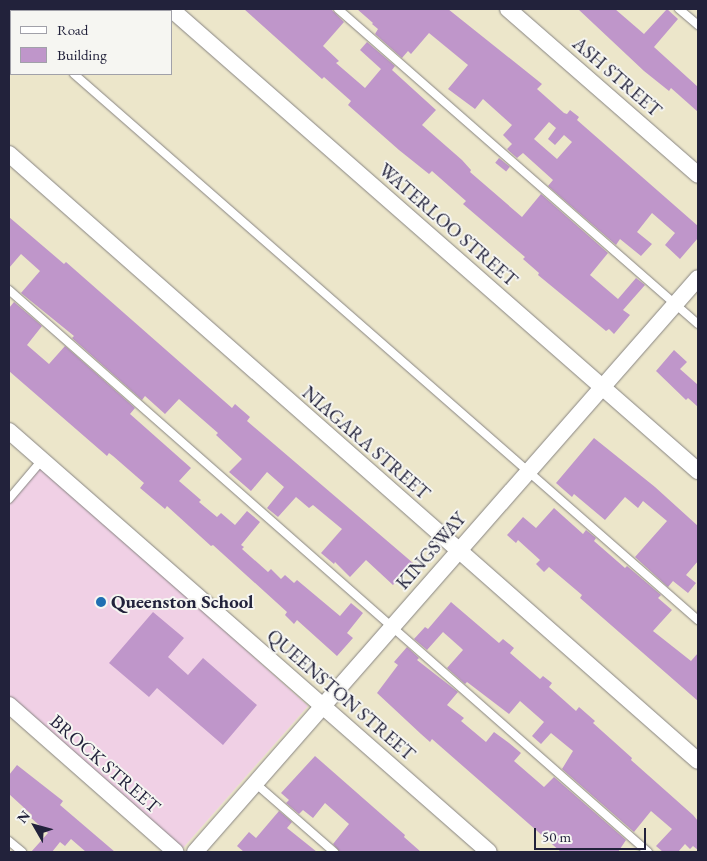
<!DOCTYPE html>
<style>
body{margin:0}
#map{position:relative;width:707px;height:861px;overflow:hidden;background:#ece6ca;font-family:"EB Garamond",serif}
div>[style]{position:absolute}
.built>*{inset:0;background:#f0d0e5}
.building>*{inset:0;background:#bf96ca;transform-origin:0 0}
.roads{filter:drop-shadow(0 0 1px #878482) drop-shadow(0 0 1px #878482)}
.lane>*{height:8px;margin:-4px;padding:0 4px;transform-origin:4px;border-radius:4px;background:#fff}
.street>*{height:16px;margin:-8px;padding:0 8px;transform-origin:8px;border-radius:8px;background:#fff}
.dots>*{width:14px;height:14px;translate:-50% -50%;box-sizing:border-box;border:2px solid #f6f6f2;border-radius:50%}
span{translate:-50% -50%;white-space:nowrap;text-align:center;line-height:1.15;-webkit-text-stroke:4px #f6f6f2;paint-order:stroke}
.street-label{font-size:19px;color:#22223b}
.poi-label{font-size:19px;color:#22223b;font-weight:700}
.left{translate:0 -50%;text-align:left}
.frame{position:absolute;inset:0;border:10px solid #22223b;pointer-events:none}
.legend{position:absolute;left:10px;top:10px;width:162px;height:65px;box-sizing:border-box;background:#f6f6f2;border:1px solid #a1a1a9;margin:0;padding:6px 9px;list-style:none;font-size:15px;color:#22223b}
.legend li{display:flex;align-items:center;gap:10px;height:25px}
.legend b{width:25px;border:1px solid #a1a1a9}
.north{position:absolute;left:10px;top:801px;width:50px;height:50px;-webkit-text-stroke:4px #f6f6f2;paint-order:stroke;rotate:308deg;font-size:14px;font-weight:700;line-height:20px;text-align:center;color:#22223b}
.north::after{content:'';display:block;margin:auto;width:18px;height:22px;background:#22223b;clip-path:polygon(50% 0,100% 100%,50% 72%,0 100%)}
.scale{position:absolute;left:534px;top:828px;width:112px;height:22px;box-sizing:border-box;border:2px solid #22223b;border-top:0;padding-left:6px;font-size:15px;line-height:18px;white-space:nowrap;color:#22223b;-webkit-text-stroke:4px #f6f6f2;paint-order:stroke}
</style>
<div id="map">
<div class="built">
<i style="clip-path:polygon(42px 466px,308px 706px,183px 848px,9px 699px,9px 505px)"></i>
</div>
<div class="building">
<i style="clip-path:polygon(244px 9px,331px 9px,344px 22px,323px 46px,339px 61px,336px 63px,365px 88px,381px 69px,360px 50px,367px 42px,395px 66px,392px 70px,436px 110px,422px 125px,462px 160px,471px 170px,470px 172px,522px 217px,541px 194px,608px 253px,590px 275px,618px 299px,636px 278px,645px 285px,623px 310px,630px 315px,614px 334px,609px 329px,606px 331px,538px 275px,539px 273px,523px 259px,525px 257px,463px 204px,466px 201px,432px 171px,429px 174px,399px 150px,348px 105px,351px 101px,324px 77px,322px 79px)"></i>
<i style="clip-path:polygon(evenodd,357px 9px,448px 9px,542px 84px,537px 89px,564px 113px,567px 114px,570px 110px,579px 117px,577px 120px,698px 226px,698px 238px,680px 259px,665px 245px,675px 233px,652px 213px,637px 232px,652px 244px,641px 256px,620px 239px,616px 245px,548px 186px,553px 180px,523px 153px,517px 158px,507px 149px,512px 144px,503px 135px,512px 125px,483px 99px,475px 109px,448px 89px,468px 65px,429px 33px,411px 54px,408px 51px,402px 58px,375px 34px,378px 29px,372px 24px,373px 23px,357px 9px,549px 122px,556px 128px,548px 139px,555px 145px,564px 135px,572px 142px,557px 159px,534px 139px,549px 122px)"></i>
<i style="clip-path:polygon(578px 9px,615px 9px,644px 34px,667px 9px,678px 19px,654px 47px,698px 87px,698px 112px,671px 88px,669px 91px,644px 71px)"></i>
<i style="left:499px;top:158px;width:14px;height:6px;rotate:39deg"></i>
<i style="clip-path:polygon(9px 217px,64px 264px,66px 262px,232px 408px,235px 404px,250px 417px,247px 421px,413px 563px,393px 585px,366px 560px,350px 577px,335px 562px,334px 564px,321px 553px,342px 529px,313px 505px,309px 508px,296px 497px,278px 517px,267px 508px,284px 487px,267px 472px,251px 491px,229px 472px,242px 459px,216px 435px,218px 433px,179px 399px,165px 414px,145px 396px,142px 400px,72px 338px,74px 336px,21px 293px,40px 271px,21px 254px,9px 268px)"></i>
<i style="clip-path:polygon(14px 302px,42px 326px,27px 345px,49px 364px,65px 346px,135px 408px,130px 414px,191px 468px,179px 481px,201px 500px,199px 502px,217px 517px,221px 513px,235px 525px,247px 511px,260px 522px,241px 545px,244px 547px,242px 549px,268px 572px,271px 569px,281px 579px,285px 575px,294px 583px,297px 580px,340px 616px,351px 603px,363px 613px,347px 633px,353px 638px,337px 656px,297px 620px,294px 624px,285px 615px,287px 612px,213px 545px,211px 546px,167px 506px,165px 509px,140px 488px,144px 483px,113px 456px,109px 453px,107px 456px,9px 371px,9px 308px)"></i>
<i style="clip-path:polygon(674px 350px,687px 362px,680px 369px,698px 385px,698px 407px,688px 398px,686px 400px,656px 371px)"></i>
<i style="clip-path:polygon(594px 438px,655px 487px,698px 526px,698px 561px,686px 575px,696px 583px,688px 593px,673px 581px,668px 587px,635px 557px,667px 521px,643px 501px,638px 508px,625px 497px,605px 520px,574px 494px,572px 497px,556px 483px)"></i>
<i style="clip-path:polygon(554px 508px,583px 534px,586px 530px,596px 538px,594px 541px,625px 568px,627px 566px,661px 595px,658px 598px,672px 610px,653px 631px,691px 661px,698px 653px,698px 701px,580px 598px,582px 595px,549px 567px,544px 572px,536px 564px,540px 560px,518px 540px,516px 543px,507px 535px,523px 517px,536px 528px)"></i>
<i style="clip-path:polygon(451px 602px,499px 643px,503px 639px,514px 648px,510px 653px,540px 679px,543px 676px,552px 683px,549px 687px,576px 711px,579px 707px,595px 721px,593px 723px,632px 758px,631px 760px,693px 815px,698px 821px,698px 850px,693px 846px,690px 849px,685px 844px,678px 852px,663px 852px,656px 846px,672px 829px,651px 811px,634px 832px,562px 769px,573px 751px,551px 733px,541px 744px,532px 736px,544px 722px,520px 701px,509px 714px,467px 682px,465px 684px,447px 668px,463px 650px,461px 648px,443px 632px,427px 650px,414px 639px,425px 627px,428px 629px)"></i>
<i style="clip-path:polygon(153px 612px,184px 638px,168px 657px,188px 675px,203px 658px,257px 705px,223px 745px,157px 688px,149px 697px,109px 663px)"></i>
<i style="clip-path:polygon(407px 647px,419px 658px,417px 660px,458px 692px,447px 705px,464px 718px,461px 721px,486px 742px,494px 732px,509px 743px,521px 753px,514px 761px,544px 787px,554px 777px,626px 840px,618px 852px,561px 852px,432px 739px,430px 742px,421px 734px,377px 693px,398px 665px,394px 662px)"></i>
<i style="clip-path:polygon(315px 756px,405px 835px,404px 837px,421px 852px,340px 852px,333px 844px,349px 824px,325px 803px,313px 818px,303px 810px,299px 814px,286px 803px,289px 800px,281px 793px)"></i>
<i style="clip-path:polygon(17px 765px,63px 801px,60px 805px,115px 852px,86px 852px,71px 839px,65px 846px,60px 842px,52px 852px,31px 852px,48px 833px,30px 817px,32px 815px,9px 794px,9px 775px)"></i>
<i style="clip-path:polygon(279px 811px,292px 822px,287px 828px,317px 852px,244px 852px,237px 846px,249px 832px,256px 838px)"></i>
</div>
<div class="roads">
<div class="lane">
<i style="left:338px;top:9px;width:478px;rotate:41.2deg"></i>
<i style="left:679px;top:9px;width:25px;rotate:40deg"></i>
<i style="left:9px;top:17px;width:3px;rotate:45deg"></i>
<i style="left:74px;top:74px;width:829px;rotate:41.19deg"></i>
<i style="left:9px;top:290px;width:851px;rotate:41.33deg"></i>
<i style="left:9px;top:499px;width:51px;rotate:-49.8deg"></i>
<i style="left:255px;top:783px;width:105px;rotate:41.1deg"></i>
<i style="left:9px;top:841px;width:17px;rotate:40deg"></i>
</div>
<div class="street">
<i style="left:171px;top:9px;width:701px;rotate:41.24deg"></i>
<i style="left:508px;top:9px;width:252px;rotate:41.1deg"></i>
<i style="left:9px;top:154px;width:918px;rotate:41.38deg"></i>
<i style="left:9px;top:431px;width:638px;rotate:41.25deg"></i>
<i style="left:9px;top:705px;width:222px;rotate:41.4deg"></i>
<i style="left:195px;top:852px;width:763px;rotate:-48.77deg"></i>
</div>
</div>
<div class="dots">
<i style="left:101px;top:602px;background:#1f6fb2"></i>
</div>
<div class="street-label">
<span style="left:617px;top:77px;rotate:41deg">ASH STREET</span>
<span style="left:448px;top:225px;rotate:41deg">WATERLOO STREET</span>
<span style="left:366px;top:443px;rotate:41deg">NIAGARA STREET</span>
<span style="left:431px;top:551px;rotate:-49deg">KINGSWAY</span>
<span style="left:341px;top:695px;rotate:41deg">QUEENSTON STREET</span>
<span style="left:105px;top:764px;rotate:41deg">BROCK STREET</span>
</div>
<div class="poi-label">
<span class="left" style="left:111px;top:602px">Queenston School</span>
</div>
<div class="frame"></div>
<ul class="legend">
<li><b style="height:6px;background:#fff"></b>Road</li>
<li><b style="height:14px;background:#bf96ca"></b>Building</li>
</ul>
<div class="north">N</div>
<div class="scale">50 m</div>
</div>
